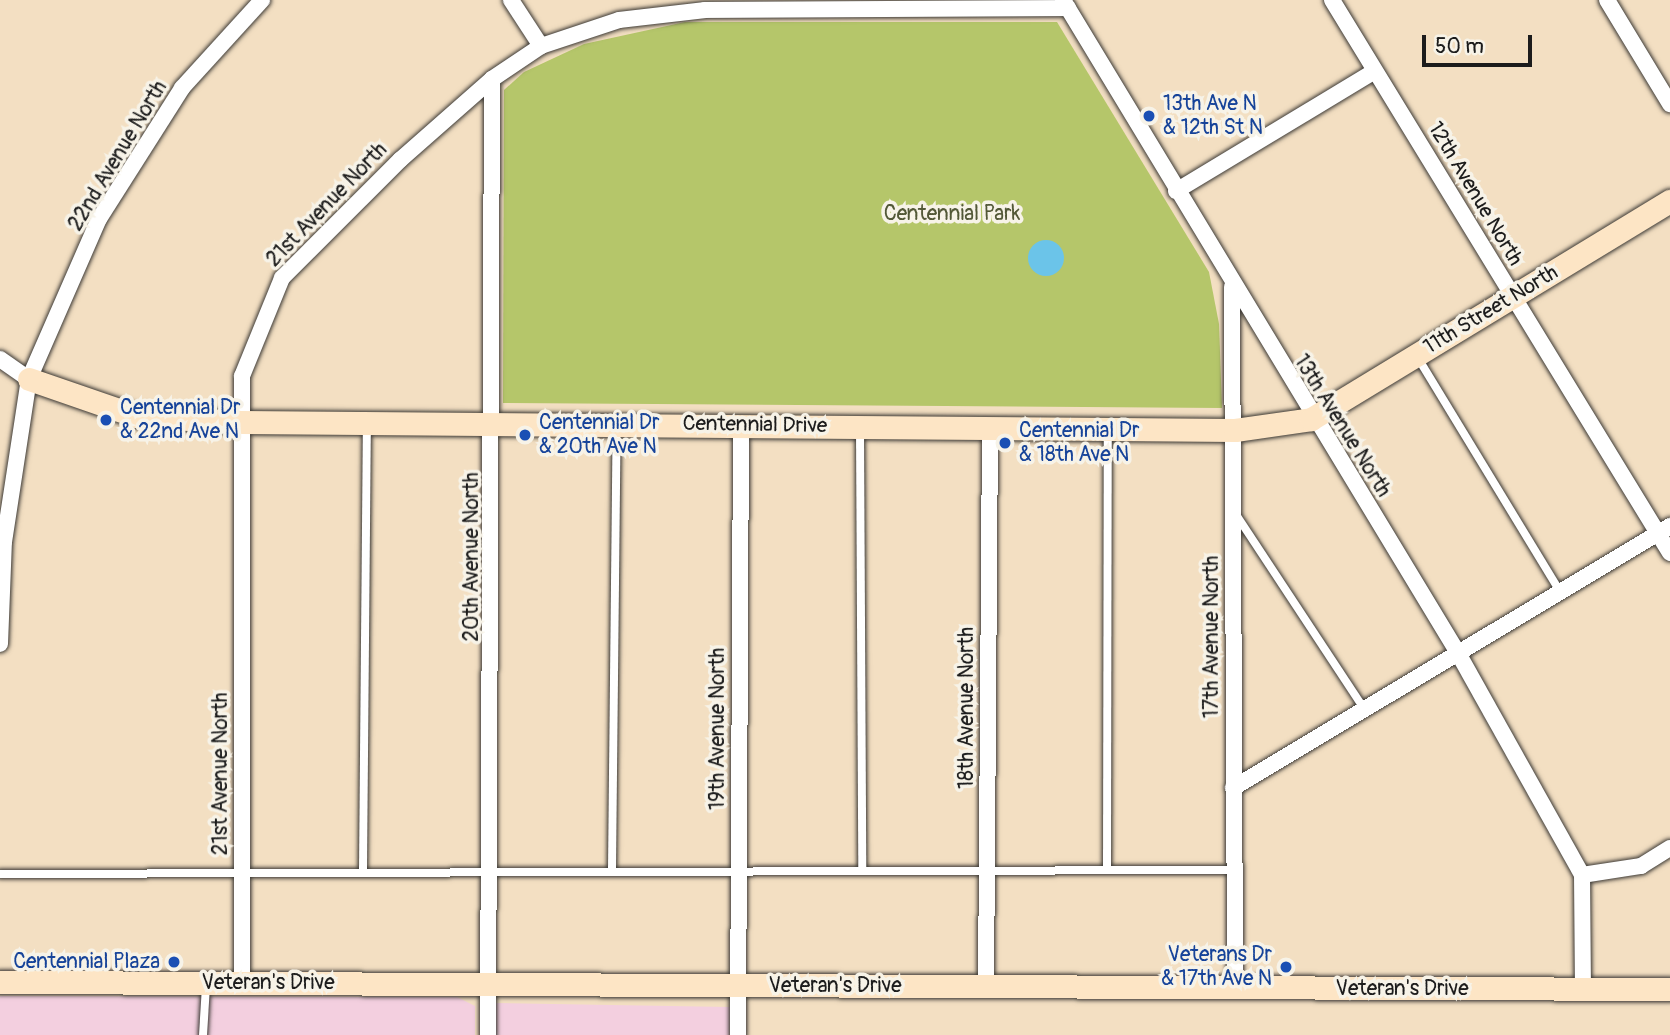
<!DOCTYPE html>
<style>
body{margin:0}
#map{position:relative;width:1670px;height:1035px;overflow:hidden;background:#f3dfc2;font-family:Pangolin,sans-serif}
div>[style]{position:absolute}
.built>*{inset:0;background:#f3cfdf;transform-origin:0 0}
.green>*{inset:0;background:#b5c66a}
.water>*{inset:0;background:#6bc4e9}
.round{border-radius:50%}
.roads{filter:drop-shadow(0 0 2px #3c3935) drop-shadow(0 0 2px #3c3935)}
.lane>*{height:8px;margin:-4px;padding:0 4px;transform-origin:4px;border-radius:4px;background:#fff}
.street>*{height:16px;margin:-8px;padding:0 8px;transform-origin:8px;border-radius:8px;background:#fff}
.secondary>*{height:23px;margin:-11.5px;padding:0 11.5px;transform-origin:11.5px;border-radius:11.5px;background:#fde5c5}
.dots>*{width:19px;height:19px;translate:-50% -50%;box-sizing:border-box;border:4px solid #f7f3e8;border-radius:50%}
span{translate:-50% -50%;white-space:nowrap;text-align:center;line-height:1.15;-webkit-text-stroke:7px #f7f3e8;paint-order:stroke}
.transit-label{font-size:21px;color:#164399}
.left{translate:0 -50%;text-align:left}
.right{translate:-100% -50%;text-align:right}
.street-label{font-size:21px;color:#1c1c1c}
.park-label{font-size:21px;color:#525837}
.scale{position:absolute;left:1422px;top:35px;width:110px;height:32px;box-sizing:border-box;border:4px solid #1c1c1c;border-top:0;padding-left:9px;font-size:21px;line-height:24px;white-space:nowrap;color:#1c1c1c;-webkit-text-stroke:5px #f7f3e8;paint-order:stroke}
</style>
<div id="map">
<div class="built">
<i style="clip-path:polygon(0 996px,457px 997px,475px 1006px,475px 1035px,0 1035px)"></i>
<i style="left:496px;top:1003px;width:234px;height:32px;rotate:1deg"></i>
</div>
<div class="green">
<i style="clip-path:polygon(685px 22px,1057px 22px,1209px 272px,1219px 324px,1222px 408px,503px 403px,504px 90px,524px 72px,584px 44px)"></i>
</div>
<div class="water">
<i class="round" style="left:1028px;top:240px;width:36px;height:36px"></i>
</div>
<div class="roads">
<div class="lane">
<i style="left:1418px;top:358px;width:274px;rotate:58.7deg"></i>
<i style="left:860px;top:430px;width:440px;rotate:89.7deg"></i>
<i style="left:1235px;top:513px;width:236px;rotate:56.6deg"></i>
<i style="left:612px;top:869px;width:442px;rotate:-89.4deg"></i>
<i style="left:363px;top:870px;width:444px;rotate:-89.5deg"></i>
<i style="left:1107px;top:870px;width:437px;rotate:-89.9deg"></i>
<i style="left:0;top:874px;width:1235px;rotate:-0.19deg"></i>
<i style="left:203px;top:1035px;width:49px;rotate:-86.5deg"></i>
</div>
<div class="street">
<i style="left:511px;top:0;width:55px;rotate:56.9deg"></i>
<i style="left:1063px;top:0;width:763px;rotate:58.83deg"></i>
<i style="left:1458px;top:653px;width:254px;rotate:60.8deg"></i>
<i style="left:1582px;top:875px;width:114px;rotate:89.5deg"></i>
<i style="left:1332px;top:0;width:648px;rotate:58.57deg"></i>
<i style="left:1607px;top:0;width:122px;rotate:58.8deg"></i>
<i style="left:1176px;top:191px;width:232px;rotate:-31.1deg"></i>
<i style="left:1232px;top:287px;width:701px;rotate:89.75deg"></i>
<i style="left:0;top:359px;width:35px;rotate:35deg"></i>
<i style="left:0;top:644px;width:102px;rotate:-87.8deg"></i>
<i style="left:4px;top:542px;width:165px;rotate:-81.3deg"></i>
<i style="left:29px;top:379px;width:175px;rotate:-66.4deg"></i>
<i style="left:99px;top:219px;width:155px;rotate:-57.6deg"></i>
<i style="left:182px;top:88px;width:119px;rotate:-47.7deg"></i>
<i style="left:1233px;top:788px;width:510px;rotate:-30.94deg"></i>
<i style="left:1582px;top:875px;width:60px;rotate:-8.7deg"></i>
<i style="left:1641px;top:866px;width:34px;rotate:-32deg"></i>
<i style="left:242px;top:983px;width:607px;rotate:-90deg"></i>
<i style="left:242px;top:376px;width:106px;rotate:-67.8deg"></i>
<i style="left:282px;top:278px;width:167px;rotate:-45deg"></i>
<i style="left:400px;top:160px;width:123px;rotate:-41.4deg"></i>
<i style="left:492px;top:79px;width:59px;rotate:-34deg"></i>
<i style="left:541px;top:46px;width:82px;rotate:-18.4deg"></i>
<i style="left:619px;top:20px;width:87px;rotate:-6.6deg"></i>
<i style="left:705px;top:10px;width:363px;rotate:-0.3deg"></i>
<i style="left:986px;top:987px;width:557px;rotate:-89.59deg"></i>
<i style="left:488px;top:1035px;width:956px;rotate:-89.76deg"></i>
<i style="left:738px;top:1035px;width:611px;rotate:-89.72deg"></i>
</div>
<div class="secondary">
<i style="left:29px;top:379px;width:113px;rotate:19.1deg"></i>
<i style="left:136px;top:416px;width:105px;rotate:3.3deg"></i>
<i style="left:241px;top:422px;width:994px;rotate:0.46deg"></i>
<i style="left:1235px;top:430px;width:77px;rotate:-8.2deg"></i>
<i style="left:1311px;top:419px;width:420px;rotate:-31.3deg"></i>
<i style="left:0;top:982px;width:1670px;rotate:0.24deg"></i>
</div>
</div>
<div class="dots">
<i style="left:1149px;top:116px;background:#1a4fb4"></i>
<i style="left:106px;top:420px;background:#1a4fb4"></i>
<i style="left:525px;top:435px;background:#1a4fb4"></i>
<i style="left:1005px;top:443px;background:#1a4fb4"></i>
<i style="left:174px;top:962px;background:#1a4fb4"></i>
<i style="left:1286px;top:967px;background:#1a4fb4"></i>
</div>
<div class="transit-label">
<span class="left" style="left:1163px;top:116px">13th Ave N<br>&amp; 12th St N</span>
<span class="left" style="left:120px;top:420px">Centennial Dr<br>&amp; 22nd Ave N</span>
<span class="left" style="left:539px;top:435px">Centennial Dr<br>&amp; 20th Ave N</span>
<span class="left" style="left:1019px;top:443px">Centennial Dr<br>&amp; 18th Ave N</span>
<span class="right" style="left:1272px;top:967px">Veterans Dr<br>&amp; 17th Ave N</span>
<span class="right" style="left:160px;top:962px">Centennial Plaza</span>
</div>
<div class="street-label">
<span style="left:118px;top:156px;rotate:-59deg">22nd Avenue North</span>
<span style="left:1475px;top:194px;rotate:59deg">12th Avenue North</span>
<span style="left:327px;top:205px;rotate:-46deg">21st Avenue North</span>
<span style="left:1491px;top:310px;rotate:-31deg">11th Street North</span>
<span style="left:755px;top:425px;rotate:1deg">Centennial Drive</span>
<span style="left:1342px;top:426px;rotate:58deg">13th Avenue North</span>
<span style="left:472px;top:557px;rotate:-90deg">20th Avenue North</span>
<span style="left:1212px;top:637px;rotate:-90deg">17th Avenue North</span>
<span style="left:967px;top:708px;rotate:-90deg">18th Avenue North</span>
<span style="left:718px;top:729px;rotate:-90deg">19th Avenue North</span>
<span style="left:221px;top:774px;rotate:-90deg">21st Avenue North</span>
<span style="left:268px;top:983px">Veteran's Drive</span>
<span style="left:835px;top:986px">Veteran's Drive</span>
<span style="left:1402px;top:989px">Veteran's Drive</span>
</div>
<div class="park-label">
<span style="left:952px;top:214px">Centennial Park</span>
</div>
<div class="scale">50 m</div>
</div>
